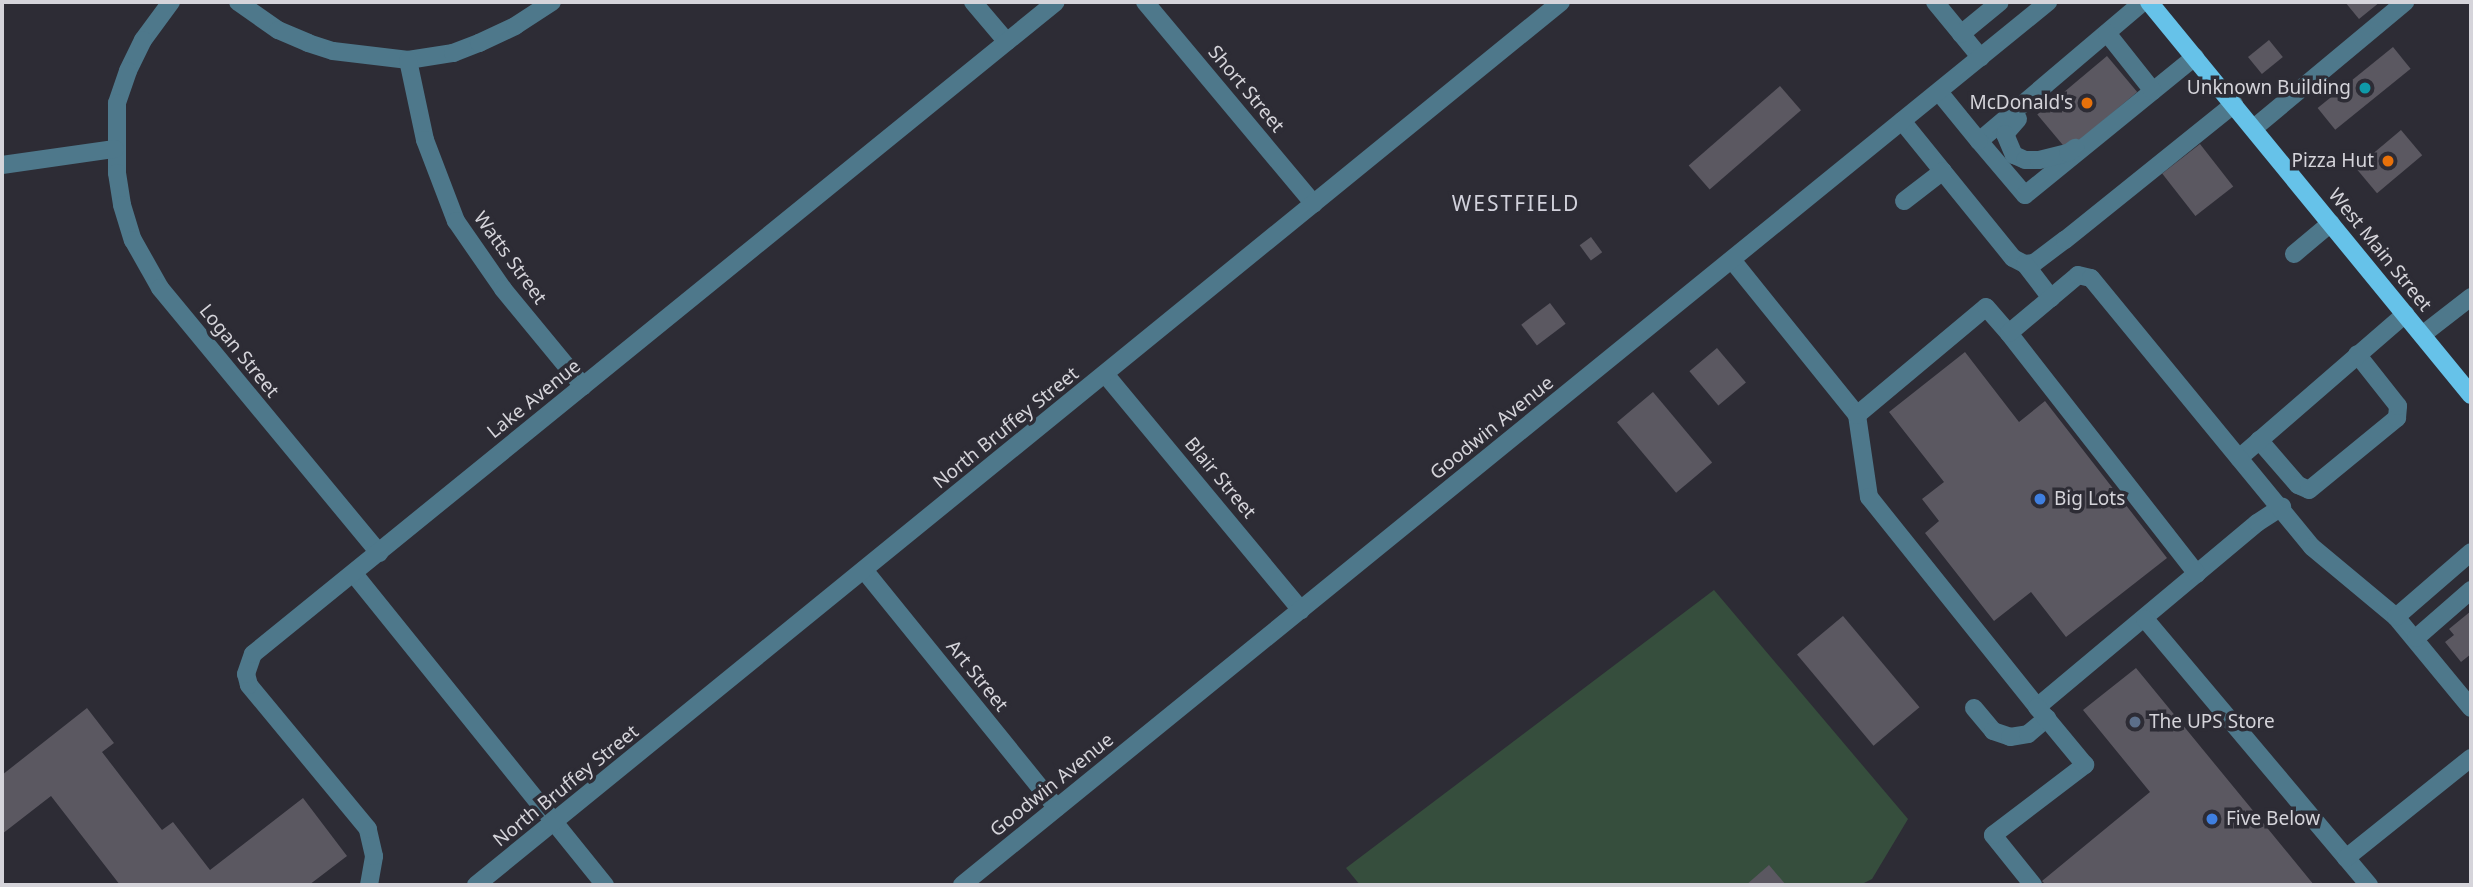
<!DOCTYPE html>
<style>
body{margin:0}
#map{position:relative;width:2473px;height:887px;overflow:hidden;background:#2d2c35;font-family:"Noto Sans",sans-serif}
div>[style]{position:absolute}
.green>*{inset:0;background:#364e3d}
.building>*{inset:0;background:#5b5861;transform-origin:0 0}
.minor>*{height:18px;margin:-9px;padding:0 9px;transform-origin:9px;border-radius:9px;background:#4e788b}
.major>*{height:18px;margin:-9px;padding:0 9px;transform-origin:9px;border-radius:9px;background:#66c2e9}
.dots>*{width:19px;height:19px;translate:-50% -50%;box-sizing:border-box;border:4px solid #2d2c35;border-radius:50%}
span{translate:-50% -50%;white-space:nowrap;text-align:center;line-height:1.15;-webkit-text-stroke:7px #2d2c35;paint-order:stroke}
.poi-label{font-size:19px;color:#d5d4da}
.right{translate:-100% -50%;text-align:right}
.left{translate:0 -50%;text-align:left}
.street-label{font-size:19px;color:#d5d4da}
.neighbourhood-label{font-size:21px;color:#d2d2dc;letter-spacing:2px}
.frame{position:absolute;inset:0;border:4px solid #d5d4da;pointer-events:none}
</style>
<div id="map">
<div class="green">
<i style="clip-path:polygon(1714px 590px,1908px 819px,1872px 879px,1860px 885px,1360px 885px,1346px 868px)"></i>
</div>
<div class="building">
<i style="clip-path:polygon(2345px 2px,2380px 2px,2359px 19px)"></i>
<i style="left:2269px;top:40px;width:22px;height:27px;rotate:51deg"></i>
<i style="left:2393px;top:47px;width:28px;height:97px;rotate:51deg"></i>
<i style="left:2107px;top:56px;width:47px;height:91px;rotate:50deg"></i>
<i style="left:1780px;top:86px;width:32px;height:121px;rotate:49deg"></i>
<i style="left:2401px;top:130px;width:33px;height:59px;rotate:50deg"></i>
<i style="left:2200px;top:144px;width:54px;height:48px;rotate:52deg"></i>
<i style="left:1591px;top:237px;width:19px;height:14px;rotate:54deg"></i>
<i style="left:1550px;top:303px;width:26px;height:36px;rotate:53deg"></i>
<i style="left:1717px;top:348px;width:45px;height:36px;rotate:50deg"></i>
<i style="clip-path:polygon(1965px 352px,2019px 422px,2045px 401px,2167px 558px,2066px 637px,2031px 592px,1994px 621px,1925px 533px,1939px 521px,1922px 499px,1944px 482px,1889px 412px)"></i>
<i style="left:1653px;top:392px;width:92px;height:47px;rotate:50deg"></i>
<i style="clip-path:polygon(2471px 611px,2471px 654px,2461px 662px,2445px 642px,2454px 635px,2449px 629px)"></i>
<i style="left:1843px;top:616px;width:119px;height:60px;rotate:50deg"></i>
<i style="clip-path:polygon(2136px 668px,2314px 885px,2046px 885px,2042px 881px,2150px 792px,2083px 710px)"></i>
<i style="clip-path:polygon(87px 708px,114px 743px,102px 752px,162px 830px,173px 822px,210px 870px,303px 798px,347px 856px,309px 885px,120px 885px,51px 796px,2px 834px,2px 775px)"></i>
<i style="clip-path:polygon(1769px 865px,1786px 885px,1746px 885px)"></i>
</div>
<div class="minor">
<i style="left:171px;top:2px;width:47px;rotate:126.4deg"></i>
<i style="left:143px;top:40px;width:34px;rotate:116deg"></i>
<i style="left:128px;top:71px;width:34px;rotate:109deg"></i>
<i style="left:117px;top:103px;width:70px;rotate:90deg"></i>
<i style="left:117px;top:173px;width:32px;rotate:81deg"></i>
<i style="left:122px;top:205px;width:37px;rotate:73deg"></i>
<i style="left:133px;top:240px;width:55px;rotate:60.6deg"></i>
<i style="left:160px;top:288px;width:344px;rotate:50.4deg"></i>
<i style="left:238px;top:2px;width:49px;rotate:35deg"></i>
<i style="left:278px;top:30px;width:33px;rotate:23deg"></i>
<i style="left:308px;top:43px;width:26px;rotate:18deg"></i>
<i style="left:333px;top:51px;width:76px;rotate:6.8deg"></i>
<i style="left:408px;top:60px;width:46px;rotate:-8.8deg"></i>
<i style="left:453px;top:53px;width:28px;rotate:-21deg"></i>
<i style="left:479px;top:43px;width:40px;rotate:-25deg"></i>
<i style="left:515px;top:26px;width:44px;rotate:-33deg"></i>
<i style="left:973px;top:2px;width:52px;rotate:49.6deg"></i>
<i style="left:1145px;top:2px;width:263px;rotate:50.1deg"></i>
<i style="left:1935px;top:2px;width:72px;rotate:50.6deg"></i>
<i style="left:2143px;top:2px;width:215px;rotate:139.7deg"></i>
<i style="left:1979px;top:141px;width:71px;rotate:49.6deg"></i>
<i style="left:2025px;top:195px;width:219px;rotate:-39.1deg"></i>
<i style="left:2107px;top:33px;width:74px;rotate:51.6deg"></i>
<i style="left:1961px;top:34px;width:50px;rotate:-39.4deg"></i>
<i style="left:408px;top:60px;width:82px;rotate:78deg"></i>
<i style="left:425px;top:140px;width:87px;rotate:69.1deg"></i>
<i style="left:456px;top:221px;width:83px;rotate:55.3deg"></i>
<i style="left:503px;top:289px;width:126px;rotate:50.5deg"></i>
<i style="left:1939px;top:92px;width:63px;rotate:50.8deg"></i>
<i style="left:2018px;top:119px;width:20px;rotate:131deg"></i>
<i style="left:2005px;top:134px;width:23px;rotate:67deg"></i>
<i style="left:2014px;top:155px;width:12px;rotate:24deg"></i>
<i style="left:2025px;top:160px;width:14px"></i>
<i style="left:2039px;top:160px;width:30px;rotate:-14deg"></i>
<i style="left:2068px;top:153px;width:9px;rotate:-36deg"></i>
<i style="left:1902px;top:121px;width:176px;rotate:51deg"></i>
<i style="left:2013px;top:258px;width:13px;rotate:27deg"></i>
<i style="left:2025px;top:264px;width:9px;rotate:-6deg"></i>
<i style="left:2034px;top:263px;width:39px;rotate:-37deg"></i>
<i style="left:2065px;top:240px;width:217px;rotate:-38.8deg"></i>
<i style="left:2254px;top:128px;width:197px;rotate:-39.8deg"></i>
<i style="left:2px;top:165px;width:114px;rotate:-8.1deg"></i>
<i style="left:1904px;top:201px;width:49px;rotate:-37.6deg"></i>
<i style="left:2294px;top:254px;width:48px;rotate:-40deg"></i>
<i style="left:1732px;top:260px;width:199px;rotate:51.1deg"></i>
<i style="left:1857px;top:415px;width:83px;rotate:81.7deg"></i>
<i style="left:1869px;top:497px;width:269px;rotate:51.3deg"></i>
<i style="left:2037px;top:707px;width:287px;rotate:-39.9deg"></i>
<i style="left:2257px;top:523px;width:30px;rotate:-33deg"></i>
<i style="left:2025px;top:264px;width:43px;rotate:52.6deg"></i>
<i style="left:2422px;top:335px;width:62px;rotate:-37.8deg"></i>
<i style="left:1105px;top:374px;width:307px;rotate:50.3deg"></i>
<i style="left:1857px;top:415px;width:168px;rotate:-39.9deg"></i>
<i style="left:1986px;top:307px;width:35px;rotate:49deg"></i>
<i style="left:2259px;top:440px;width:60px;rotate:49.1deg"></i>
<i style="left:2298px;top:485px;width:12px;rotate:24deg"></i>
<i style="left:2309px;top:490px;width:114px;rotate:-39.3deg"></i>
<i style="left:2397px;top:418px;width:12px;rotate:-85deg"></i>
<i style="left:2398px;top:406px;width:66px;rotate:-128.3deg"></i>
<i style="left:2239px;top:458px;width:220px;rotate:-40.9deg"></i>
<i style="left:864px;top:570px;width:306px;rotate:51deg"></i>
<i style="left:354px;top:574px;width:400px;rotate:51.1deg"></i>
<i style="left:2197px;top:574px;width:306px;rotate:-128deg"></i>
<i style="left:2009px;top:333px;width:90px;rotate:-40deg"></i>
<i style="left:2078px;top:275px;width:13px;rotate:13deg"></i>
<i style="left:2091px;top:278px;width:348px;rotate:50.6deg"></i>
<i style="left:2312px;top:547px;width:109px;rotate:39.8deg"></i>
<i style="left:2396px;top:617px;width:118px;rotate:50.5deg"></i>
<i style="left:2396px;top:617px;width:99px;rotate:-40.9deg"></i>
<i style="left:2145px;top:619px;width:348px;rotate:49.9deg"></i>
<i style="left:2416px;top:638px;width:73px;rotate:-41.1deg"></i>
<i style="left:1974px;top:708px;width:30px;rotate:50deg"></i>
<i style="left:1993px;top:731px;width:18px;rotate:19deg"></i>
<i style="left:2010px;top:737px;width:18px;rotate:-9deg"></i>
<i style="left:2028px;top:734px;width:25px;rotate:-40deg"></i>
<i style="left:2346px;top:858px;width:160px;rotate:-38.7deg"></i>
<i style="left:369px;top:885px;width:29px;rotate:-80deg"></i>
<i style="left:374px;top:856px;width:28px;rotate:-103deg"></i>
<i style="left:368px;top:829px;width:187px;rotate:-129.6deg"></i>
<i style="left:249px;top:685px;width:11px;rotate:-105deg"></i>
<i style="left:246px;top:674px;width:21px;rotate:-71deg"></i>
<i style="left:253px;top:654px;width:1034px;rotate:-39.08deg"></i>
<i style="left:476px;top:885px;width:1399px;rotate:-39.14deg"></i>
<i style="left:962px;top:885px;width:1400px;rotate:-39.11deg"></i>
<i style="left:2033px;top:885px;width:64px;rotate:-128.7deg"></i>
<i style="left:1993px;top:835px;width:116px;rotate:-37.3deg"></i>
<i style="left:2085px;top:765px;width:75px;rotate:-129.6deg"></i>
</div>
<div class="major">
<i style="left:2149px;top:2px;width:508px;rotate:50.67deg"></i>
</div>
<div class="dots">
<i style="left:2365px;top:88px;background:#0f9aa8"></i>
<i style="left:2087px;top:103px;background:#e8710a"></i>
<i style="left:2388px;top:161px;background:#e8710a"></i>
<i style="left:2040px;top:499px;background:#3f7fe0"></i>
<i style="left:2135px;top:722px;background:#5c6f8a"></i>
<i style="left:2212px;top:819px;background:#3f7fe0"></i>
</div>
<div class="poi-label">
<span class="right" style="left:2351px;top:88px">Unknown Building</span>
<span class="right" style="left:2073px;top:103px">McDonald's</span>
<span class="right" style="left:2374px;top:161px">Pizza Hut</span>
<span class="left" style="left:2054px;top:499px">Big Lots</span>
<span class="left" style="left:2149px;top:722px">The UPS Store</span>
<span class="left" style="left:2226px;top:819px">Five Below</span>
</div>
<div class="street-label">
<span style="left:1246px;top:89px;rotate:50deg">Short Street</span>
<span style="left:2380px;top:250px;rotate:51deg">West Main Street</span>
<span style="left:510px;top:258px;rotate:54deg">Watts Street</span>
<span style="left:239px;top:351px;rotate:51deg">Logan Street</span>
<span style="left:534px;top:399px;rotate:-39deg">Lake Avenue</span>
<span style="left:1006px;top:428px;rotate:-39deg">North Bruffey Street</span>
<span style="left:1492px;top:428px;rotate:-39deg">Goodwin Avenue</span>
<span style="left:1220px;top:478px;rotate:50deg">Blair Street</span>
<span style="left:977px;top:676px;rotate:51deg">Art Street</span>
<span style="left:1052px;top:785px;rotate:-39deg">Goodwin Avenue</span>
<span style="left:566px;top:786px;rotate:-39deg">North Bruffey Street</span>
</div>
<div class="neighbourhood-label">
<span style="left:1516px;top:203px">WESTFIELD</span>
</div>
<div class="frame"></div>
</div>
